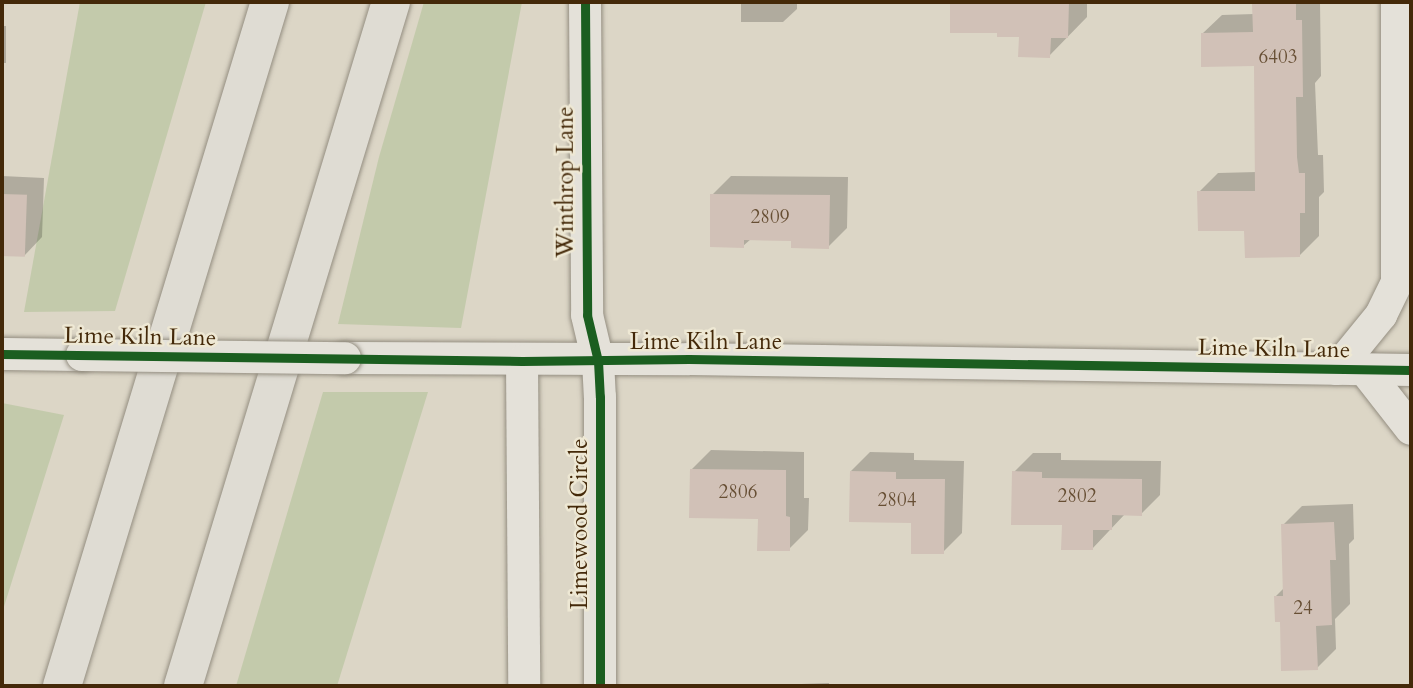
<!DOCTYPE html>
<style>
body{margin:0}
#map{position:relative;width:1413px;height:688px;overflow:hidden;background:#dcd6c6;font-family:Cardo,serif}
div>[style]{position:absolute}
.green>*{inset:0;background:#c3caab}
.shadow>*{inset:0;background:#0003;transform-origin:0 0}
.building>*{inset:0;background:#d1c1b7;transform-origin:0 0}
.roads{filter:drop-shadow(0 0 2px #948e81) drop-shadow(0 0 2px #948e81)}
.minor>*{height:32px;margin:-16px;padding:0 16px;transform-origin:16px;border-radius:16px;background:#e4e1d9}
.highway>*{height:38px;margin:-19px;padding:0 19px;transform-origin:19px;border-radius:19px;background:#dfdcd3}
.bridges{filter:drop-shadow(0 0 2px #948e81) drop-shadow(0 0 2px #948e81)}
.minor-bridge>*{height:32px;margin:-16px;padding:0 16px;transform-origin:16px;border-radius:16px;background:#e4e1d9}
.cycleway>*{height:9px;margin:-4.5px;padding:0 4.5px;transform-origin:4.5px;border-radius:4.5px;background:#1b5e20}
span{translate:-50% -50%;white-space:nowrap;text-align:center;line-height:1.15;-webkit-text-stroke:5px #eee8d4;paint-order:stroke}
.number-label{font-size:19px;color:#674f34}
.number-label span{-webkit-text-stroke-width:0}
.street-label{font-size:23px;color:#442909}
.frame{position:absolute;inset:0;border:4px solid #442909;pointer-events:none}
</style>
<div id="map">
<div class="green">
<i style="clip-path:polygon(80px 2px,206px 2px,115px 311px,24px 312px)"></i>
<i style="clip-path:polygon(424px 2px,522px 2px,461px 328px,338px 324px,379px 157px)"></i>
<i style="clip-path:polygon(323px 392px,428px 392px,337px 686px,236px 686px)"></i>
<i style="clip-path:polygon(2px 403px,64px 415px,2px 613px)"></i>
</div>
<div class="shadow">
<i style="clip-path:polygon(741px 2px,797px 2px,797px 9px,783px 22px,741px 22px)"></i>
<i style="clip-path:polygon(952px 2px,1087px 2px,1087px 17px,1049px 56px,1021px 35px,999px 31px,951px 31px)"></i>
<i style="clip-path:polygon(1257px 2px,1320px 2px,1321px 76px,1315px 83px,1318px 155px,1323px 155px,1324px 192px,1319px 197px,1319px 236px,1300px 255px,1246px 229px,1199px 192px,1218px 173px,1257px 172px,1256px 64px,1202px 34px,1222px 15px,1254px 14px)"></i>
<i style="left:2px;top:26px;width:4px;height:37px"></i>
<i style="clip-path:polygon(2px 176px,44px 178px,42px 237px,24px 256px,2px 255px)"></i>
<i style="clip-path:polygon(731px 176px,848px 177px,847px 228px,828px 247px,793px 239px,751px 239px,743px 246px,712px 195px)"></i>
<i style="clip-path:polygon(711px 450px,804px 452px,804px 498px,809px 498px,808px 530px,789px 549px,760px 517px,691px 470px)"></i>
<i style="clip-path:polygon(870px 452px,914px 453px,914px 460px,964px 461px,962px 533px,943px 552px,913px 522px,851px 471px)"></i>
<i style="clip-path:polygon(1033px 453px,1061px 453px,1061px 460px,1161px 461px,1160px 495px,1141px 514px,1125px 514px,1092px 549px,1014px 472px)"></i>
<i style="clip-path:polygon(1353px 504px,1354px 539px,1349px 544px,1350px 604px,1335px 619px,1336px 649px,1317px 668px,1282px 620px,1276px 596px,1284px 588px,1283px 525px,1302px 506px)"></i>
<i style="clip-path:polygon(829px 683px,829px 686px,799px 686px,801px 684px)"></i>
<i style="left:717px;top:685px;width:31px;height:2px"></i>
</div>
<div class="building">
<i style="clip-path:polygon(950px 2px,1069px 2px,1068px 38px,1051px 38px,1050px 58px,1018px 57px,1019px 37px,997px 37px,997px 33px,950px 33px)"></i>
<i style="clip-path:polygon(1252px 4px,1296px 4px,1296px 20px,1302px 20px,1303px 97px,1296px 97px,1297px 157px,1299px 173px,1305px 173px,1305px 213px,1300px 213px,1300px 257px,1245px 258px,1244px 231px,1198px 231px,1197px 191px,1255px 191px,1254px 66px,1201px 67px,1201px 33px,1253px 32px)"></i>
<i style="left:2px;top:194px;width:25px;height:62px;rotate:2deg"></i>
<i style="clip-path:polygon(710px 194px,830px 195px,829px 249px,791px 248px,791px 241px,744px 240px,744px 248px,710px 247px)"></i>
<i style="clip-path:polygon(690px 469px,786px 470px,786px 516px,790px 517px,790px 551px,757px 551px,758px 519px,689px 518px)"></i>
<i style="clip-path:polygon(850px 471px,896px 472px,896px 479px,945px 479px,944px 554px,911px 554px,911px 523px,849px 522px)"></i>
<i style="clip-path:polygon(1012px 471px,1042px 472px,1042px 478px,1142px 479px,1142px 516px,1112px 515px,1112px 530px,1093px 530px,1093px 550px,1061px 550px,1062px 525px,1011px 525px)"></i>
<i style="clip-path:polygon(1334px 522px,1336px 560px,1330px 560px,1332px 625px,1316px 626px,1318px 670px,1281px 671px,1280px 622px,1275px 622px,1274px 596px,1283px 596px,1281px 524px)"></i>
</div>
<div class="roads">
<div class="minor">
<i style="left:585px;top:2px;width:313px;rotate:89.6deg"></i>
<i style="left:587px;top:315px;width:47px;rotate:76.6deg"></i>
<i style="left:598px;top:361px;width:36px;rotate:87deg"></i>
<i style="left:600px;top:397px;width:289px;rotate:90deg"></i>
<i style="left:2px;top:354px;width:80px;rotate:0.7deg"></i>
<i style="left:345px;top:358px;width:344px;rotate:0.2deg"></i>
<i style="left:689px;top:359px;width:722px;rotate:0.87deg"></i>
<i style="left:522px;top:361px;width:325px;rotate:89.6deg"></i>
<i style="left:1337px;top:369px;width:70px;rotate:-50.8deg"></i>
<i style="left:1381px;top:315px;width:37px;rotate:-64deg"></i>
<i style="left:1397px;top:282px;width:280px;rotate:-90deg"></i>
<i style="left:1364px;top:369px;width:76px;rotate:51.9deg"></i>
</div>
<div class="highway">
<i style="left:62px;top:686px;width:715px;rotate:-73.09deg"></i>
<i style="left:183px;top:686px;width:715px;rotate:-73.09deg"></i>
</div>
</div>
<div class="bridges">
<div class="minor-bridge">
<i style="left:82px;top:355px;width:263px;rotate:0.7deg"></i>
</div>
</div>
<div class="cycleway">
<i style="left:585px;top:2px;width:313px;rotate:89.6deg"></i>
<i style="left:587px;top:315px;width:47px;rotate:76.6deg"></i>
<i style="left:598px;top:361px;width:36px;rotate:87deg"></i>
<i style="left:600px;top:397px;width:289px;rotate:90deg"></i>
<i style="left:2px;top:354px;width:520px;rotate:0.77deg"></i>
<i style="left:522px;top:361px;width:167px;rotate:-0.7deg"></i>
<i style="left:689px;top:359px;width:722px;rotate:0.87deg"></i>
</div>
<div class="number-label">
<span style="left:1278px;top:58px">6403</span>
<span style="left:770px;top:218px">2809</span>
<span style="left:738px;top:493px">2806</span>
<span style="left:1077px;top:497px">2802</span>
<span style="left:897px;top:501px">2804</span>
<span style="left:1303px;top:609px">24</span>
</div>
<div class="street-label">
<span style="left:566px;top:182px;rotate:-90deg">Winthrop Lane</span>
<span style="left:140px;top:337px;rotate:1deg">Lime Kiln Lane</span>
<span style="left:706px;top:342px">Lime Kiln Lane</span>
<span style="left:1274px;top:349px;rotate:1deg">Lime Kiln Lane</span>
<span style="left:580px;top:524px;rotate:-90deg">Limewood Circle</span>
</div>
<div class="frame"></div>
</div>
